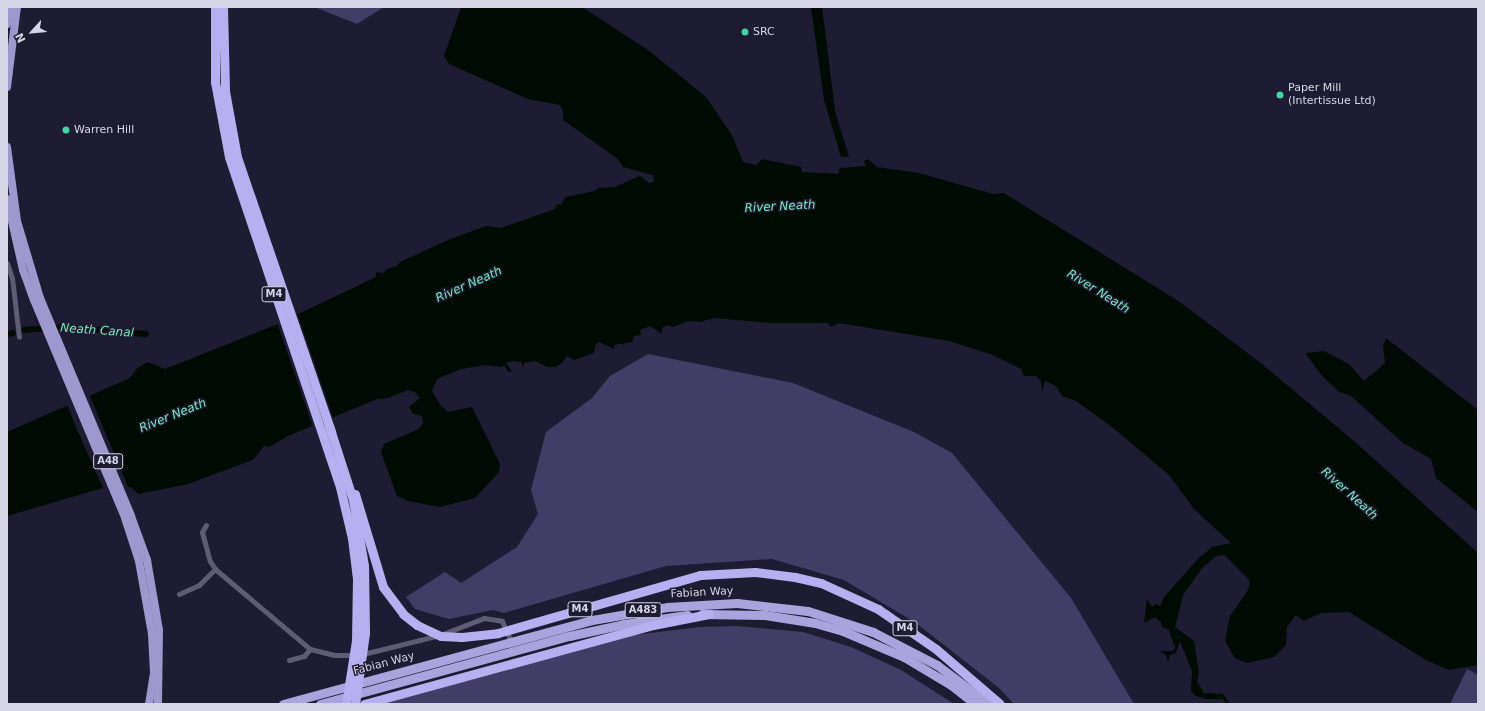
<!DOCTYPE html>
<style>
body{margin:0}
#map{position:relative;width:1485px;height:711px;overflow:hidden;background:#1e1c32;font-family:"DejaVu Sans",sans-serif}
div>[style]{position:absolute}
.green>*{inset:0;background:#423d66}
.water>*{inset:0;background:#000b04}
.pier>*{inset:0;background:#1e1c32;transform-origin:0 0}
.canal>*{height:6px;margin:-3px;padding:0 3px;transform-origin:3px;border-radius:3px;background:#000b04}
.minor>*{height:5px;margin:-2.5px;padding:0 2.5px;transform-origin:2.5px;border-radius:2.5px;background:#5e5c75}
.primary>*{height:8px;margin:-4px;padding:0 4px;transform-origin:4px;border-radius:4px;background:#9d98cd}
.trunk>*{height:9px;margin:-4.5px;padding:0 4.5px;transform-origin:4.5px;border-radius:4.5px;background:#aaa4de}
.motorway>*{height:9px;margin:-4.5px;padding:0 4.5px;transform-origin:4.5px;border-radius:4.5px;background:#b6b0f0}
.motorway-bridge>*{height:9px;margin:-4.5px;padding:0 4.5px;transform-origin:4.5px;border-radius:4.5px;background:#b6b0f0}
.dots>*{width:11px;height:11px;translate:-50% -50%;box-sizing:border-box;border:2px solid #1e1c32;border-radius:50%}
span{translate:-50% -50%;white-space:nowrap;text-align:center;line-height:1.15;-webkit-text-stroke:3px #1e1c32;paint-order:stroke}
.shield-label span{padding:1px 3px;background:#1e1c32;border:1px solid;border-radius:3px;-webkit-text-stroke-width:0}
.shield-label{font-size:10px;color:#d6d5e5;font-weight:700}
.poi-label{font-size:11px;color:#d6d5e5}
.left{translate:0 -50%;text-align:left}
.street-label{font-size:11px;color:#d6d5e5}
.water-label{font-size:12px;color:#7ae8bc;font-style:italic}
.frame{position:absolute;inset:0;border:8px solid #d6d5e5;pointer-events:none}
.north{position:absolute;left:12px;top:12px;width:40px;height:40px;-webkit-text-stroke:3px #1e1c32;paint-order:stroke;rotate:243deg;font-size:11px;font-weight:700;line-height:16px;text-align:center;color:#d6d5e5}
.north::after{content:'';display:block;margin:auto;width:14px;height:18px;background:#d6d5e5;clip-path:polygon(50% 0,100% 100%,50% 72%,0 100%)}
</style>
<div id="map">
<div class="green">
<i style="clip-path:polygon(314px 7px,384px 7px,357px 24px)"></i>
<i style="clip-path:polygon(648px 354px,793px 383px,914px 432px,952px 453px,1071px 598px,1134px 704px,1014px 704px,999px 688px,916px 623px,844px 580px,772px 559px,666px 566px,504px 613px,493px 610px,449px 619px,415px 609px,406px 597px,445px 572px,461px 583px,517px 547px,538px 514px,531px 490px,546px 432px,592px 398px,610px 376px)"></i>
<i style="clip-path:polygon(737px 626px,803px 632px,851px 647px,901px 670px,954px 704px,380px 704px,634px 635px,699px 627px)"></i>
<i style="clip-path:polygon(1467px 669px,1478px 675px,1478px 704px,1450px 704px)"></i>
</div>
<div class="water">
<i style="clip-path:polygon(461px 7px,582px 7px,648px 50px,706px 97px,732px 135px,743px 162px,756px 165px,762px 159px,767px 160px,801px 167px,802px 172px,838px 174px,840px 168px,866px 166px,864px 161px,868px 159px,877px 167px,919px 173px,993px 194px,1004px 193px,1180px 302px,1262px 364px,1354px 441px,1478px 553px,1478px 665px,1449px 670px,1426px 660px,1349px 612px,1321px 613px,1304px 621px,1296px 615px,1287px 627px,1286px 645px,1274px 657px,1247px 663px,1235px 658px,1225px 641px,1230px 616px,1248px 590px,1250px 581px,1225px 555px,1216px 556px,1203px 567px,1183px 595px,1175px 627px,1194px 641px,1199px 673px,1197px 682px,1204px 693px,1223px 694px,1230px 704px,1226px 704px,1223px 699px,1207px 699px,1196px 696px,1191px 691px,1192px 671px,1180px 641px,1176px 653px,1170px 655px,1168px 662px,1166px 655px,1160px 651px,1172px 651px,1175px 648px,1169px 630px,1162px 627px,1161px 622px,1155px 617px,1144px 623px,1147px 599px,1152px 607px,1156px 604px,1160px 606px,1164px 597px,1198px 559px,1212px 547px,1231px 543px,1194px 509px,1169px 475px,1112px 427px,1076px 401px,1062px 396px,1056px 386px,1045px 381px,1042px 392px,1041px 381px,1036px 376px,1024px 376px,1021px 369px,993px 355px,949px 341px,839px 323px,831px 327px,828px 323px,771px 323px,714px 318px,700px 322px,688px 321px,673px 327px,668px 325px,662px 328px,662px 334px,650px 326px,640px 330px,641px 335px,634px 336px,632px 342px,614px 345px,614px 349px,599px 342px,595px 345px,594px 353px,574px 360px,567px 356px,563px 362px,556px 367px,547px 367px,535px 361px,524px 363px,523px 368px,521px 362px,513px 361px,506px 363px,512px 371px,508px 372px,504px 365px,502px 367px,485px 365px,461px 369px,437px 379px,432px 391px,441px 406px,448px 412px,472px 407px,500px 464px,499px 472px,475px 498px,440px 507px,408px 501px,397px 496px,381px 452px,384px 444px,419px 429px,423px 423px,422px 416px,413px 414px,409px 407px,420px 398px,415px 392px,408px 390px,388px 398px,377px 399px,288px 436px,269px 447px,264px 446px,253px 460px,188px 484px,139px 494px,130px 487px,103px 488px,7px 516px,7px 432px,130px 378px,137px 368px,148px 362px,165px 369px,273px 326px,376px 277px,376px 272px,383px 273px,387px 269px,397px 266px,400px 262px,448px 240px,486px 226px,501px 228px,555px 209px,556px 205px,562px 204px,565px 197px,595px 191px,598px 188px,615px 187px,637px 177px,640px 176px,649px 183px,654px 182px,653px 175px,623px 167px,618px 159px,563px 120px,563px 111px,560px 105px,528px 99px,449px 64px,444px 56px)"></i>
<i style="clip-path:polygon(811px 7px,822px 7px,835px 111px,849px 157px,841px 157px,824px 100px)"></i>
<i style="clip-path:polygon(1386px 338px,1478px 410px,1478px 512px,1436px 478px,1431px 459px,1403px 443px,1351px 396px,1339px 392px,1322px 376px,1305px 353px,1324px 351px,1349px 364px,1364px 381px,1385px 363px,1383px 346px)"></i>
</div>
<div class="pier">
<i style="left:297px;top:313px;width:114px;height:22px;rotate:71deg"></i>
<i style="clip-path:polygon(89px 394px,129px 489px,104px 490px,75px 425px,67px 404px)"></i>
</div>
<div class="canal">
<i style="left:24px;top:330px;width:40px;rotate:-4.3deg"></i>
<i style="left:64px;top:327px;width:82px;rotate:4.9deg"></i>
<i style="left:7px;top:334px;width:6px;rotate:-9deg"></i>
</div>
<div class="minor">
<i style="left:7px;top:263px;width:16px;rotate:72deg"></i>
<i style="left:12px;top:278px;width:59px;rotate:83.2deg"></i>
<i style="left:206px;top:525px;width:8px;rotate:120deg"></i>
<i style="left:202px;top:532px;width:30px;rotate:75deg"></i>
<i style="left:210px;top:561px;width:9px;rotate:58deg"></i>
<i style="left:215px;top:569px;width:124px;rotate:40.1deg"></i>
<i style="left:310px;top:649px;width:25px;rotate:14deg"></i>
<i style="left:334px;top:655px;width:25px"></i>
<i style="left:359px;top:655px;width:83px;rotate:-13.9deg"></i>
<i style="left:440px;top:635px;width:47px;rotate:-21.1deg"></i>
<i style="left:484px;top:618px;width:18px;rotate:9deg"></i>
<i style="left:502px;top:621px;width:22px;rotate:66deg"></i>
<i style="left:179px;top:594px;width:22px;rotate:-24deg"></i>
<i style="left:199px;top:585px;width:23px;rotate:-45deg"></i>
<i style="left:289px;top:660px;width:16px;rotate:-15deg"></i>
<i style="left:304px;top:656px;width:9px;rotate:-49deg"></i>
</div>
<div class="primary">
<i style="left:7px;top:24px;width:17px;rotate:-80deg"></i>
<i style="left:7px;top:87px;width:81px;rotate:-82.9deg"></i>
<i style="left:7px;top:147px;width:75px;rotate:82.3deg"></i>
<i style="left:17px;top:221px;width:80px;rotate:73.4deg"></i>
<i style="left:40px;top:298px;width:236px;rotate:67.3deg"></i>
<i style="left:131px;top:516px;width:47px;rotate:70deg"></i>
<i style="left:147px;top:560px;width:71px;rotate:80.3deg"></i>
<i style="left:159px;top:630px;width:74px;rotate:90.8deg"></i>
<i style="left:7px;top:199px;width:73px;rotate:77.3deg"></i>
<i style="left:23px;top:270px;width:32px;rotate:70deg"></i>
<i style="left:34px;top:300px;width:236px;rotate:67.3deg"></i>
<i style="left:125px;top:518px;width:45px;rotate:72deg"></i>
<i style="left:139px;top:561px;width:74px;rotate:79.9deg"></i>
<i style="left:152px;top:634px;width:39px;rotate:87deg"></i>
<i style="left:154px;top:673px;width:31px;rotate:99deg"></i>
</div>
<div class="trunk">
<i style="left:702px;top:614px;width:63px;rotate:0.9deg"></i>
<i style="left:765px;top:615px;width:51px;rotate:9.1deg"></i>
<i style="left:815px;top:623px;width:29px;rotate:16deg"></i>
<i style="left:843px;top:631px;width:66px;rotate:23.1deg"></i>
<i style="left:904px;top:657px;width:55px;rotate:30.8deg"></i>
<i style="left:951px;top:685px;width:31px;rotate:38deg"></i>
<i style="left:283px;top:704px;width:320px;rotate:-15.2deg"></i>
<i style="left:592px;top:620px;width:76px;rotate:-9.8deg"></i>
<i style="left:667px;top:607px;width:70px;rotate:-3.3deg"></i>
<i style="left:737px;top:603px;width:71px;rotate:6.4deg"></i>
<i style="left:808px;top:611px;width:68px;rotate:17.9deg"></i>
<i style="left:873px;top:632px;width:72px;rotate:27.3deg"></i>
<i style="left:937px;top:665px;width:65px;rotate:36.9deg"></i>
<i style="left:320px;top:704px;width:258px;rotate:-15.3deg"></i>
<i style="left:569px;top:636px;width:56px;rotate:-12.3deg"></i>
<i style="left:624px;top:624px;width:64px;rotate:-8.1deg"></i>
</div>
<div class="motorway">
<i style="left:215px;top:7px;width:75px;rotate:90deg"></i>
<i style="left:215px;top:82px;width:76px;rotate:79.4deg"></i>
<i style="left:229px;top:157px;width:348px;rotate:71.4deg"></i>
<i style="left:340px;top:487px;width:52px;rotate:76.8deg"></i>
<i style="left:352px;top:538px;width:39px;rotate:83deg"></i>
<i style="left:223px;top:7px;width:84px;rotate:88.6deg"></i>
<i style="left:225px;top:91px;width:67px;rotate:79.7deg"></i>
<i style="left:237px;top:157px;width:291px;rotate:71.1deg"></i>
<i style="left:355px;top:494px;width:97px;rotate:73.2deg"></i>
<i style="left:795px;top:577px;width:27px;rotate:13deg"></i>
<i style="left:821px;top:583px;width:63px;rotate:24.5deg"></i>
<i style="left:878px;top:609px;width:70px;rotate:34.6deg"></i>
<i style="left:936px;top:649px;width:84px;rotate:40.7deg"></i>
<i style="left:364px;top:704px;width:300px;rotate:-15.3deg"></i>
<i style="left:653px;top:625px;width:57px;rotate:-11.1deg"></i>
</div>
<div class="motorway-bridge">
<i style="left:329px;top:426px;width:78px;rotate:72deg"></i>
<i style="left:353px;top:500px;width:67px;rotate:80.5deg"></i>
<i style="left:364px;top:566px;width:67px;rotate:89.1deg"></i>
<i style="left:365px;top:633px;width:72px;rotate:98deg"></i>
<i style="left:383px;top:587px;width:34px;rotate:53deg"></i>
<i style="left:403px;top:614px;width:18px;rotate:38deg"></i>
<i style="left:417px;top:625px;width:26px;rotate:25deg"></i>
<i style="left:441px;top:636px;width:21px;rotate:3deg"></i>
<i style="left:462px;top:637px;width:36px;rotate:-6deg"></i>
<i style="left:498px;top:633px;width:210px;rotate:-16deg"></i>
<i style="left:700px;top:575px;width:55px;rotate:-3.1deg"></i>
<i style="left:755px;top:572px;width:40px;rotate:7.1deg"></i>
<i style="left:346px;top:704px;width:64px;rotate:-81deg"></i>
<i style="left:356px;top:641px;width:64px;rotate:-89.1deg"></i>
</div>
<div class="dots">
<i style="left:745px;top:32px;background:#40d4a2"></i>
<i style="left:1280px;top:95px;background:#40d4a2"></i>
<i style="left:66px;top:130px;background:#40d4a2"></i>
</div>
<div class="shield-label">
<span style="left:274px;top:294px">M4</span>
<span style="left:108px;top:461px">A48</span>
<span style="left:580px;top:609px">M4</span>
<span style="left:643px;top:610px">A483</span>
<span style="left:905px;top:628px">M4</span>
</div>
<div class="poi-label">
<span class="left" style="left:753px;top:32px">SRC</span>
<span class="left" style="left:1288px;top:95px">Paper Mill<br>(Intertissue Ltd)</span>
<span class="left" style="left:74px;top:130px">Warren Hill</span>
</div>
<div class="street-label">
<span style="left:702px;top:593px;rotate:-3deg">Fabian Way</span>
<span style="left:384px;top:664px;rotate:-15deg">Fabian Way</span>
</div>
<div class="water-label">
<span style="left:780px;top:207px;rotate:-3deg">River Neath</span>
<span style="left:469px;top:285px;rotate:-24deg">River Neath</span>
<span style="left:1098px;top:292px;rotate:32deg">River Neath</span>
<span style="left:97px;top:331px;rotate:4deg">Neath Canal</span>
<span style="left:173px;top:416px;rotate:-22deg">River Neath</span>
<span style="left:1349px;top:494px;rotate:42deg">River Neath</span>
</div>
<div class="frame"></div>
<div class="north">N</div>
</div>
